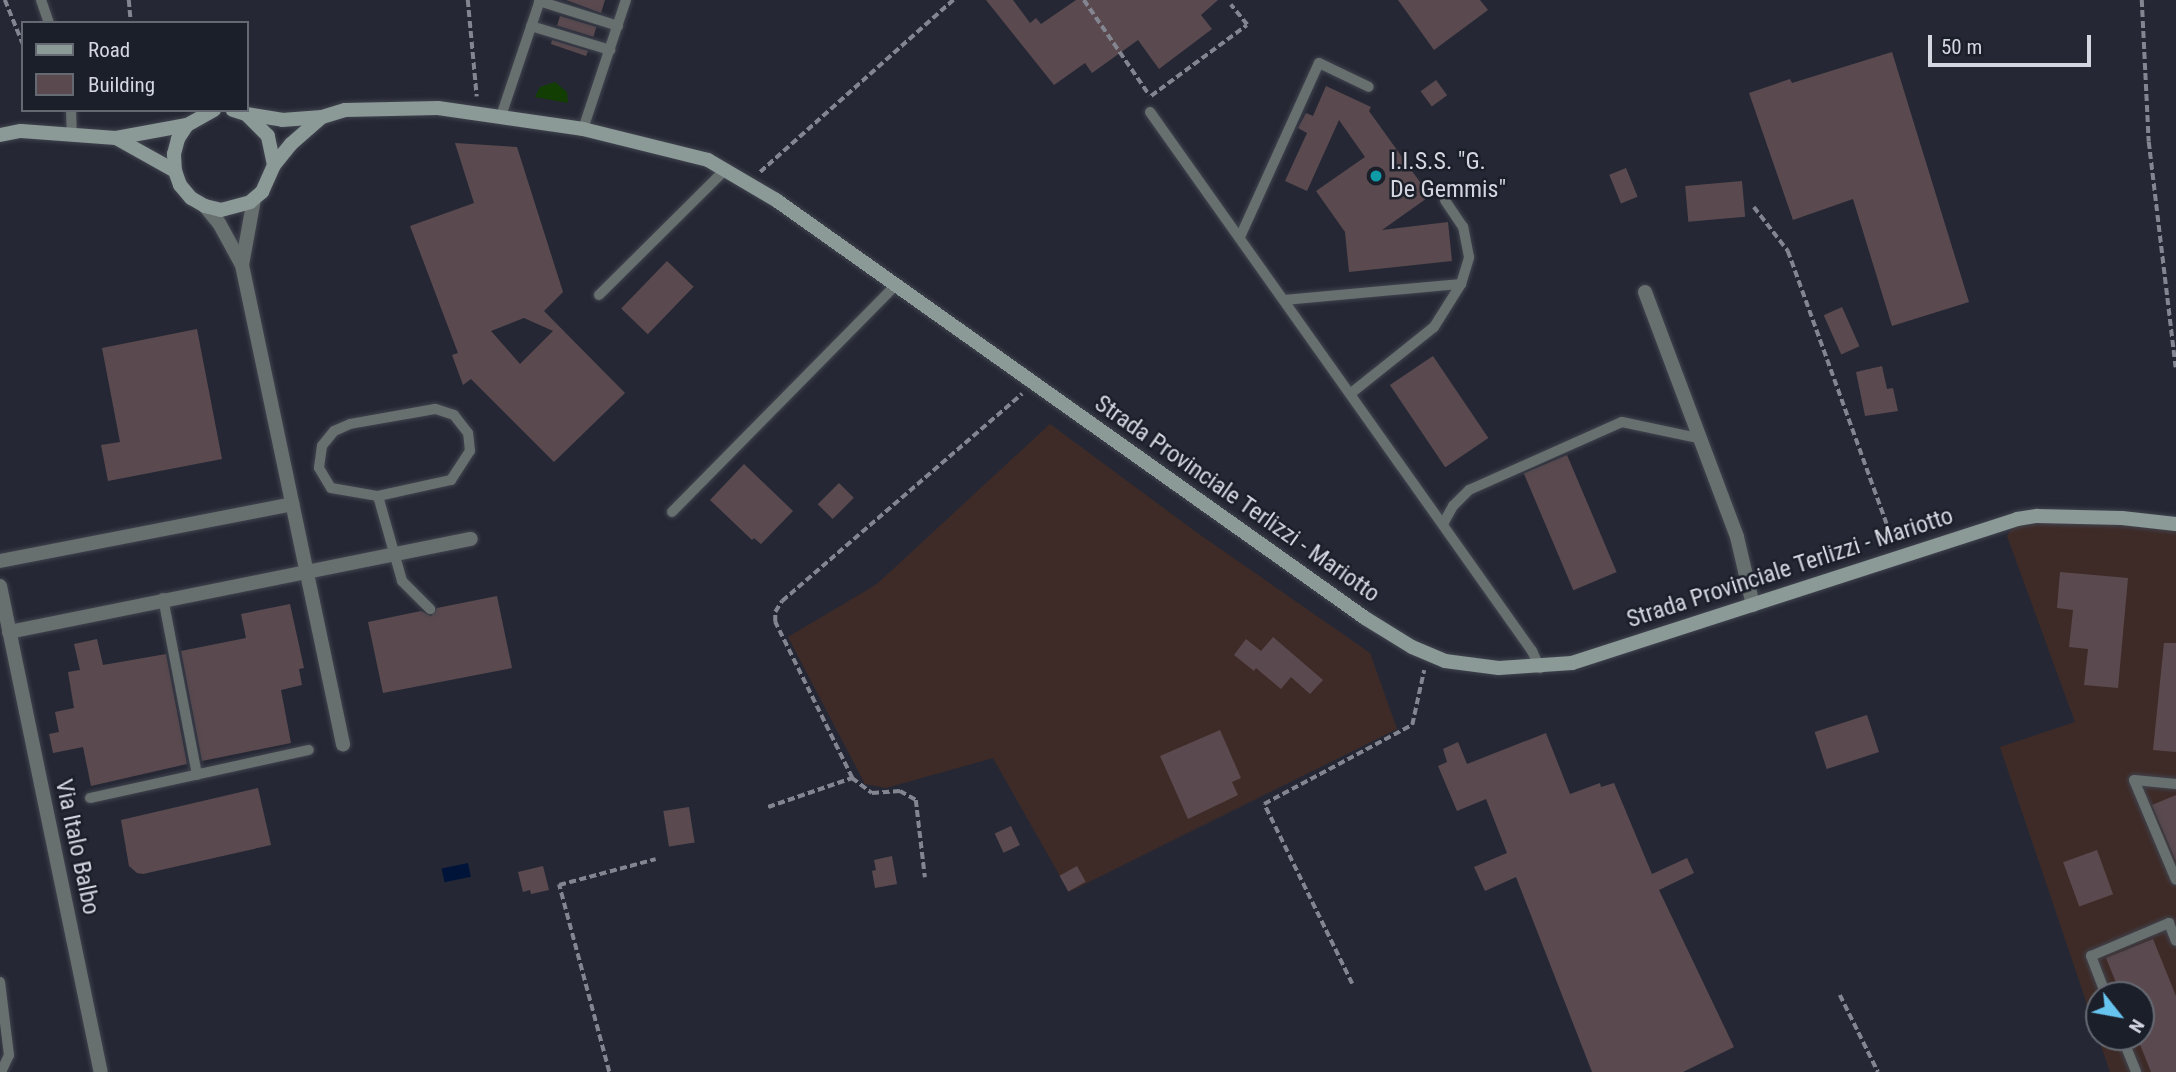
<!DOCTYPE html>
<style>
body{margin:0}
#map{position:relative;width:2176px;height:1072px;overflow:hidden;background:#252834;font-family:"Roboto Condensed",sans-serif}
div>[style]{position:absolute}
.industrial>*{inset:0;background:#3e2b27}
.green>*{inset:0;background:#133e03}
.water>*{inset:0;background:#001439;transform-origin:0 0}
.building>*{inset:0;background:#5a4a4f;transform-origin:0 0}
.path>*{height:3.5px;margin-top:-1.75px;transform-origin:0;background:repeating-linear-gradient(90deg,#838690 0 7px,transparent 0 10.5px)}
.roads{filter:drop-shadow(0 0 2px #41444f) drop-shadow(0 0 2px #41444f)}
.lane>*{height:10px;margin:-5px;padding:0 5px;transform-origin:5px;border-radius:5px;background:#68706f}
.street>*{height:14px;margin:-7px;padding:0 7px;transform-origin:7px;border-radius:7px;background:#68706f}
.secondary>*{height:14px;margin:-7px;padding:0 7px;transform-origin:7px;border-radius:7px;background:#8b9997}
.dots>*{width:19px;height:19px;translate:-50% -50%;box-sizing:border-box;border:4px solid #1b1f2a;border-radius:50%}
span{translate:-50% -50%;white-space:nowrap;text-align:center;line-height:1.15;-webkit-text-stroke:5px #1b1f2a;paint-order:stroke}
.poi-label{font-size:24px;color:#d4d7df}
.left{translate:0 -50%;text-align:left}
.street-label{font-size:24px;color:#d4d7df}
.legend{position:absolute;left:21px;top:21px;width:228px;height:91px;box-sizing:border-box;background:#1b1f2a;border:2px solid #656972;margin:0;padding:9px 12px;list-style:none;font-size:21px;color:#d4d7df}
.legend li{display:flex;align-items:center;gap:14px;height:35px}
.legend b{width:35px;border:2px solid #656972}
.north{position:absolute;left:2085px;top:981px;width:70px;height:70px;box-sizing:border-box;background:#1b1f2a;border:2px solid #656972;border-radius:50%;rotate:121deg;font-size:19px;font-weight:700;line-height:28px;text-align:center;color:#d4d7df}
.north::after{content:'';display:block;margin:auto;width:24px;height:32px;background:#67c4ef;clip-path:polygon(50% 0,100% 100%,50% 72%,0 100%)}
.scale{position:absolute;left:1928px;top:35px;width:163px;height:32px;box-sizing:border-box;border:4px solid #d4d7df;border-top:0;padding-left:9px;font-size:21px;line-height:24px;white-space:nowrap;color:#d4d7df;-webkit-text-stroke:5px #1b1f2a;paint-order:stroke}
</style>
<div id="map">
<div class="industrial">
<i style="clip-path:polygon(1050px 424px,1196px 532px,1370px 653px,1397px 729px,1069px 892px,993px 758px,886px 788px,865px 784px,788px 637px,877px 584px)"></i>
<i style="clip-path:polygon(evenodd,2017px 519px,2176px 524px,2176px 1072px,2110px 1072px,2000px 747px,2075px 722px,2007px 536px,2017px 519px,2099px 995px,2141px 995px,2141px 1037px,2099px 1037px,2099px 995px)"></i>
</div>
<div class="green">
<i style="clip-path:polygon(555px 82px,567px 92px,568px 103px,535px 97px,540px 87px)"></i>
</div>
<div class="water">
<i style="left:468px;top:863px;width:14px;height:27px;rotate:78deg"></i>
</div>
<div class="building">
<i style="clip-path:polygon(566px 0,605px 0,601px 13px)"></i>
<i style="clip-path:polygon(986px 0,1013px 0,1030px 23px,1036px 18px,1041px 24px,1076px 0,1218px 0,1201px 15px,1212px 29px,1159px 69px,1138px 40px,1092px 73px,1085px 63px,1054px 85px)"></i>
<i style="clip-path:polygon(1398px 0,1480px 0,1488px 10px,1434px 50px)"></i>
<i style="left:560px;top:16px;width:38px;height:10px;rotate:17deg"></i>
<i style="clip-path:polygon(552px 40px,588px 51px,586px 56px,551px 44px)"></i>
<i style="clip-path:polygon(1892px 52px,1969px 302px,1892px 326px,1853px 199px,1793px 220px,1749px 93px,1790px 79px,1792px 83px)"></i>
<i style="left:1436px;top:80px;width:19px;height:19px;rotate:54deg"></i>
<i style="clip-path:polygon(1326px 86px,1371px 107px,1369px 111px,1430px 196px,1382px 230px,1448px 222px,1452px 261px,1349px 272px,1345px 232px,1316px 191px,1365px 157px,1339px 120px,1307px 191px,1285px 181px,1307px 133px,1298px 128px,1306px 113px,1313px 116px)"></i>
<i style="clip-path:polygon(evenodd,455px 143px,517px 147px,563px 292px,544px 311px,625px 393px,554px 462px,471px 379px,463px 385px,452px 355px,458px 353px,410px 226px,474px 203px,455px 143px,524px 318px,553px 331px,520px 364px,491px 331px,524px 318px)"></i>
<i style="left:1626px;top:168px;width:31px;height:18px;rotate:68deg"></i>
<i style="left:1742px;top:181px;width:36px;height:57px;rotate:85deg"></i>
<i style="left:667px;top:261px;width:37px;height:66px;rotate:44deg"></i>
<i style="left:1842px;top:307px;width:43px;height:20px;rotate:66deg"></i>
<i style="clip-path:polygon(197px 329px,222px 459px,108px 481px,101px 445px,120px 442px,102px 348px)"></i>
<i style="left:1433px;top:356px;width:99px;height:52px;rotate:56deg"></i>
<i style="clip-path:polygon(1882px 366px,1887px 389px,1893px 388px,1898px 411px,1865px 416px,1856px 372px)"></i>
<i style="left:1567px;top:455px;width:127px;height:47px;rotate:67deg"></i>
<i style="clip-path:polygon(744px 464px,793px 511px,761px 544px,754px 538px,752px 540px,710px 500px)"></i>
<i style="left:839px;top:483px;width:21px;height:30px;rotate:45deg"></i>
<i style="clip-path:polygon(2060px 572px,2128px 578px,2118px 688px,2084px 685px,2088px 649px,2069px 647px,2073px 610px,2057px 608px)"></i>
<i style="clip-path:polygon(497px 596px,512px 668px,383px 693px,368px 622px,421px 611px,431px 616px,437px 608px)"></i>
<i style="clip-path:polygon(290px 604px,304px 668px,299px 669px,302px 685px,281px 690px,291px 743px,202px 761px,181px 651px,246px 638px,241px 614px)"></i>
<i style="clip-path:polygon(1273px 637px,1323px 680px,1310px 694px,1291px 677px,1281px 689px,1256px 668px,1254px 671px,1234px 655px,1246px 639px,1261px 651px)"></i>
<i style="clip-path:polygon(97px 639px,103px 665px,166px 654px,187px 764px,91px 786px,83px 747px,53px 753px,49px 734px,59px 732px,55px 712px,74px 708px,68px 672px,80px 670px,74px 644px)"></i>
<i style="clip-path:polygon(2164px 643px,2176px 643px,2176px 752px,2153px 750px)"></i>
<i style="left:1867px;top:715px;width:39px;height:55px;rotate:72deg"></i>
<i style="clip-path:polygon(1220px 730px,1241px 778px,1232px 782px,1238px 795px,1188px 819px,1160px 756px)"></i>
<i style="clip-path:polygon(1546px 733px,1570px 794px,1600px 783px,1601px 787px,1614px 783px,1652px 874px,1687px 858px,1694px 873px,1659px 890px,1734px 1047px,1683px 1072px,1592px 1072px,1516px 877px,1485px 891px,1474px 867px,1507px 853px,1486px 799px,1457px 811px,1438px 766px,1447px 762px,1443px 749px,1458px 742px,1467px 764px)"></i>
<i style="clip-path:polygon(258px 788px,271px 845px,143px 874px,137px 873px,129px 866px,121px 820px)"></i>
<i style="clip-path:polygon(2176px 795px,2176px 861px,2152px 805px)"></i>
<i style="left:689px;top:807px;width:36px;height:26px;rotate:81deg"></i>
<i style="left:1011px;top:826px;width:21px;height:18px;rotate:65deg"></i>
<i style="left:2097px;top:850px;width:47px;height:36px;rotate:70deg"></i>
<i style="clip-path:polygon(892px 856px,897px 884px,875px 888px,872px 871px,876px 870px,874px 860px)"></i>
<i style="clip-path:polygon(543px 866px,549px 890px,531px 894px,530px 890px,523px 892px,518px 872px)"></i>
<i style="left:1077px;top:866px;width:18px;height:20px;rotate:61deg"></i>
<i style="clip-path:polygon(2153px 939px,2176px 996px,2176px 1072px,2151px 1072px,2137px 1037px,2141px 1037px,2141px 995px,2121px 995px,2106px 958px)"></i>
</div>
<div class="path">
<i style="left:5px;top:0;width:48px;rotate:67.8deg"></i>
<i style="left:129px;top:0;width:23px;rotate:85deg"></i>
<i style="left:468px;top:0;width:97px;rotate:84.7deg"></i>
<i style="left:1084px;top:0;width:116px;rotate:55.5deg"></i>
<i style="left:2142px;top:0;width:142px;rotate:87.2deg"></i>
<i style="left:2149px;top:142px;width:227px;rotate:83.2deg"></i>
<i style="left:1151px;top:96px;width:119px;rotate:-36.5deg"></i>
<i style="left:1247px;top:25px;width:26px;rotate:-129deg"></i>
<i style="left:760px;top:172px;width:259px;rotate:-41.7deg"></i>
<i style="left:1754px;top:207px;width:56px;rotate:52.3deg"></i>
<i style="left:1788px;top:251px;width:308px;rotate:70.1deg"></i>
<i style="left:852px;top:778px;width:25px;rotate:37deg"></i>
<i style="left:872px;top:793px;width:28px;rotate:-4deg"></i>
<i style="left:900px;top:791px;width:18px;rotate:29deg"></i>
<i style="left:916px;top:800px;width:78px;rotate:83.3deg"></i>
<i style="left:768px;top:807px;width:89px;rotate:-19deg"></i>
<i style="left:852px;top:778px;width:174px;rotate:-116.3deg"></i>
<i style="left:775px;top:622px;width:10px;rotate:-90deg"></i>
<i style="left:775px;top:612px;width:13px;rotate:-58deg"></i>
<i style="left:782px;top:601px;width:317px;rotate:-40.8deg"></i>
<i style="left:1352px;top:984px;width:200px;rotate:-116.1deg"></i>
<i style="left:1264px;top:804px;width:168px;rotate:-28.1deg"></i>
<i style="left:1412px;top:725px;width:56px;rotate:-77.7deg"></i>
<i style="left:1840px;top:995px;width:86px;rotate:63.7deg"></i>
<i style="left:609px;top:1072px;width:194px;rotate:-105deg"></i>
<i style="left:559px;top:885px;width:100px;rotate:-15deg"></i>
</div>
<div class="roads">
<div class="lane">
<i style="left:41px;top:0;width:24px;rotate:71deg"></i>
<i style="left:539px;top:1px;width:83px;rotate:17.6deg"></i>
<i style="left:531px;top:26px;width:83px;rotate:16.9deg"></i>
<i style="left:71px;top:110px;width:23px;rotate:88deg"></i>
<i style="left:1150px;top:112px;width:661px;rotate:54.67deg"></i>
<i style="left:1532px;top:651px;width:19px;rotate:65deg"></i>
<i style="left:501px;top:116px;width:122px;rotate:-71.4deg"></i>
<i style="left:583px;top:129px;width:136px;rotate:-71.6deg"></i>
<i style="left:1240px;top:237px;width:191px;rotate:-65.6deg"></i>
<i style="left:1319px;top:63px;width:55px;rotate:25.6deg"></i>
<i style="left:599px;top:295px;width:179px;rotate:-44.8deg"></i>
<i style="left:1284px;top:300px;width:178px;rotate:-5.2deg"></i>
<i style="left:1461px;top:284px;width:28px;rotate:-73deg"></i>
<i style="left:1469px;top:257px;width:31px;rotate:-101deg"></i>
<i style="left:1463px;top:227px;width:32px;rotate:-124deg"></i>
<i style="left:1350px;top:394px;width:107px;rotate:-38.6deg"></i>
<i style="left:1434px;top:327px;width:51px;rotate:-57.9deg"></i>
<i style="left:378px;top:496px;width:75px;rotate:-12.4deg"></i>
<i style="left:451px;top:480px;width:35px;rotate:-57deg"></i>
<i style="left:470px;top:451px;width:18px;rotate:-96deg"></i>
<i style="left:468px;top:433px;width:23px;rotate:-128deg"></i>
<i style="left:454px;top:415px;width:20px;rotate:-162deg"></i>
<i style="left:435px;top:409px;width:86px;rotate:170deg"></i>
<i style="left:350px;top:424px;width:17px;rotate:156deg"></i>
<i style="left:334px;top:431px;width:19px;rotate:129deg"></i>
<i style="left:322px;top:446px;width:22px;rotate:98deg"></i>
<i style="left:319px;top:468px;width:23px;rotate:59deg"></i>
<i style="left:331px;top:488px;width:48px;rotate:9.7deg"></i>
<i style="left:378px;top:496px;width:88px;rotate:74.2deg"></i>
<i style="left:402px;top:581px;width:40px;rotate:45deg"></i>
<i style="left:672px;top:512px;width:319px;rotate:-45.4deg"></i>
<i style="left:1443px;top:524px;width:21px;rotate:-61deg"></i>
<i style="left:1453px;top:506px;width:23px;rotate:-45deg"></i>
<i style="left:1469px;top:490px;width:167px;rotate:-24deg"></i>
<i style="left:1622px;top:422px;width:78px;rotate:11.9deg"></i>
<i style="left:163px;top:598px;width:180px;rotate:79.1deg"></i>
<i style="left:2176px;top:784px;width:42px;rotate:-174.6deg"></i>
<i style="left:2134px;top:780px;width:108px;rotate:67.2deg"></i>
<i style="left:90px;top:798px;width:224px;rotate:-12.4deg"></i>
<i style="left:0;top:982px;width:74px;rotate:83deg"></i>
<i style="left:9px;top:1055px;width:19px;rotate:115deg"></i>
<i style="left:2106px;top:995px;width:42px;rotate:-111deg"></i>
<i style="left:2091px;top:956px;width:85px;rotate:-22.9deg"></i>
<i style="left:2169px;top:923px;width:19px;rotate:69deg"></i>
<i style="left:2122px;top:1037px;width:38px;rotate:68deg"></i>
</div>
<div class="street">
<i style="left:205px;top:206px;width:22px;rotate:51deg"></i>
<i style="left:219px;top:223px;width:48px;rotate:61.3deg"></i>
<i style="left:242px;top:265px;width:490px;rotate:78.1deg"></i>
<i style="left:242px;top:265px;width:67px;rotate:-79.7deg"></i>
<i style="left:1645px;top:292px;width:262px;rotate:69.4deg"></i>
<i style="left:1737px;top:537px;width:70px;rotate:76.8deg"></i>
<i style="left:0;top:561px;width:298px;rotate:-11deg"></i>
<i style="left:0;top:586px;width:496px;rotate:78.3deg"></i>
<i style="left:9px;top:632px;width:471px;rotate:-11.4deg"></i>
</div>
<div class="secondary">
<i style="left:214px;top:110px;width:31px;rotate:151deg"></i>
<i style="left:187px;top:125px;width:17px;rotate:123deg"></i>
<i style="left:178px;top:139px;width:16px;rotate:105deg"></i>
<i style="left:174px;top:154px;width:17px;rotate:87deg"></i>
<i style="left:175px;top:171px;width:15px;rotate:70deg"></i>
<i style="left:180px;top:185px;width:17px;rotate:50deg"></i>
<i style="left:191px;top:198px;width:16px;rotate:30deg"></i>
<i style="left:205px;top:206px;width:16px;rotate:14deg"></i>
<i style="left:221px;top:210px;width:30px;rotate:-15deg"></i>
<i style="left:250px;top:202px;width:16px;rotate:-40deg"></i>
<i style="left:262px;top:192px;width:30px;rotate:-66deg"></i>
<i style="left:274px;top:165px;width:30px;rotate:-102deg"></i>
<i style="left:268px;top:136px;width:31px;rotate:-135deg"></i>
<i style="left:246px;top:114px;width:14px;rotate:-163deg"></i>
<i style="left:246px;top:114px;width:36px;rotate:9deg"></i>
<i style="left:282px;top:120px;width:40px;rotate:-4.3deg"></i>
<i style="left:322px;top:117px;width:24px;rotate:-17deg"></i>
<i style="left:345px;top:110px;width:93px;rotate:-1.2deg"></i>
<i style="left:438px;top:108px;width:147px;rotate:8.2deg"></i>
<i style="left:583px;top:129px;width:129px;rotate:13.9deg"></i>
<i style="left:708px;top:160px;width:79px;rotate:30.5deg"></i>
<i style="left:776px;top:200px;width:722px;rotate:35.36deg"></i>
<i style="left:1365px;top:618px;width:55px;rotate:31.7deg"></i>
<i style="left:1412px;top:647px;width:36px;rotate:23deg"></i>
<i style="left:1445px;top:661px;width:54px;rotate:7.4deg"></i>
<i style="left:1499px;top:668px;width:73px;rotate:-3.9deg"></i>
<i style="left:1572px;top:663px;width:468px;rotate:-17.9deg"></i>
<i style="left:2017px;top:519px;width:20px;rotate:-9deg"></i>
<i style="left:2037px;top:516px;width:85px;rotate:1.3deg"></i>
<i style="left:2122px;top:518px;width:54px;rotate:6.3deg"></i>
<i style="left:0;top:135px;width:21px;rotate:-11deg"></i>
<i style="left:21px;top:131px;width:95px;rotate:4.2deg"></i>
<i style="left:116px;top:138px;width:72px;rotate:-10.4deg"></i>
<i style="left:116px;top:138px;width:68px;rotate:29.2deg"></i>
<i style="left:274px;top:165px;width:27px;rotate:-51deg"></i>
<i style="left:291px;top:144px;width:41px;rotate:-41.1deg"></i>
</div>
</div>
<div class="dots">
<i style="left:1376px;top:176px;background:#0f9aa8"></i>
</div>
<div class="poi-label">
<span class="left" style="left:1390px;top:176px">I.I.S.S. "G.<br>De Gemmis"</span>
</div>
<div class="street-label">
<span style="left:1237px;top:499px;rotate:35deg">Strada Provinciale Terlizzi - Mariotto</span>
<span style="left:1790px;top:568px;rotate:-18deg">Strada Provinciale Terlizzi - Mariotto</span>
<span style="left:77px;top:847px;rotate:78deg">Via Italo Balbo</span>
</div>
<ul class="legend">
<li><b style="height:9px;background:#8b9997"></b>Road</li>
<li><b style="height:19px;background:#5a4a4f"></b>Building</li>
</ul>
<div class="north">N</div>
<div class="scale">50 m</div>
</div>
